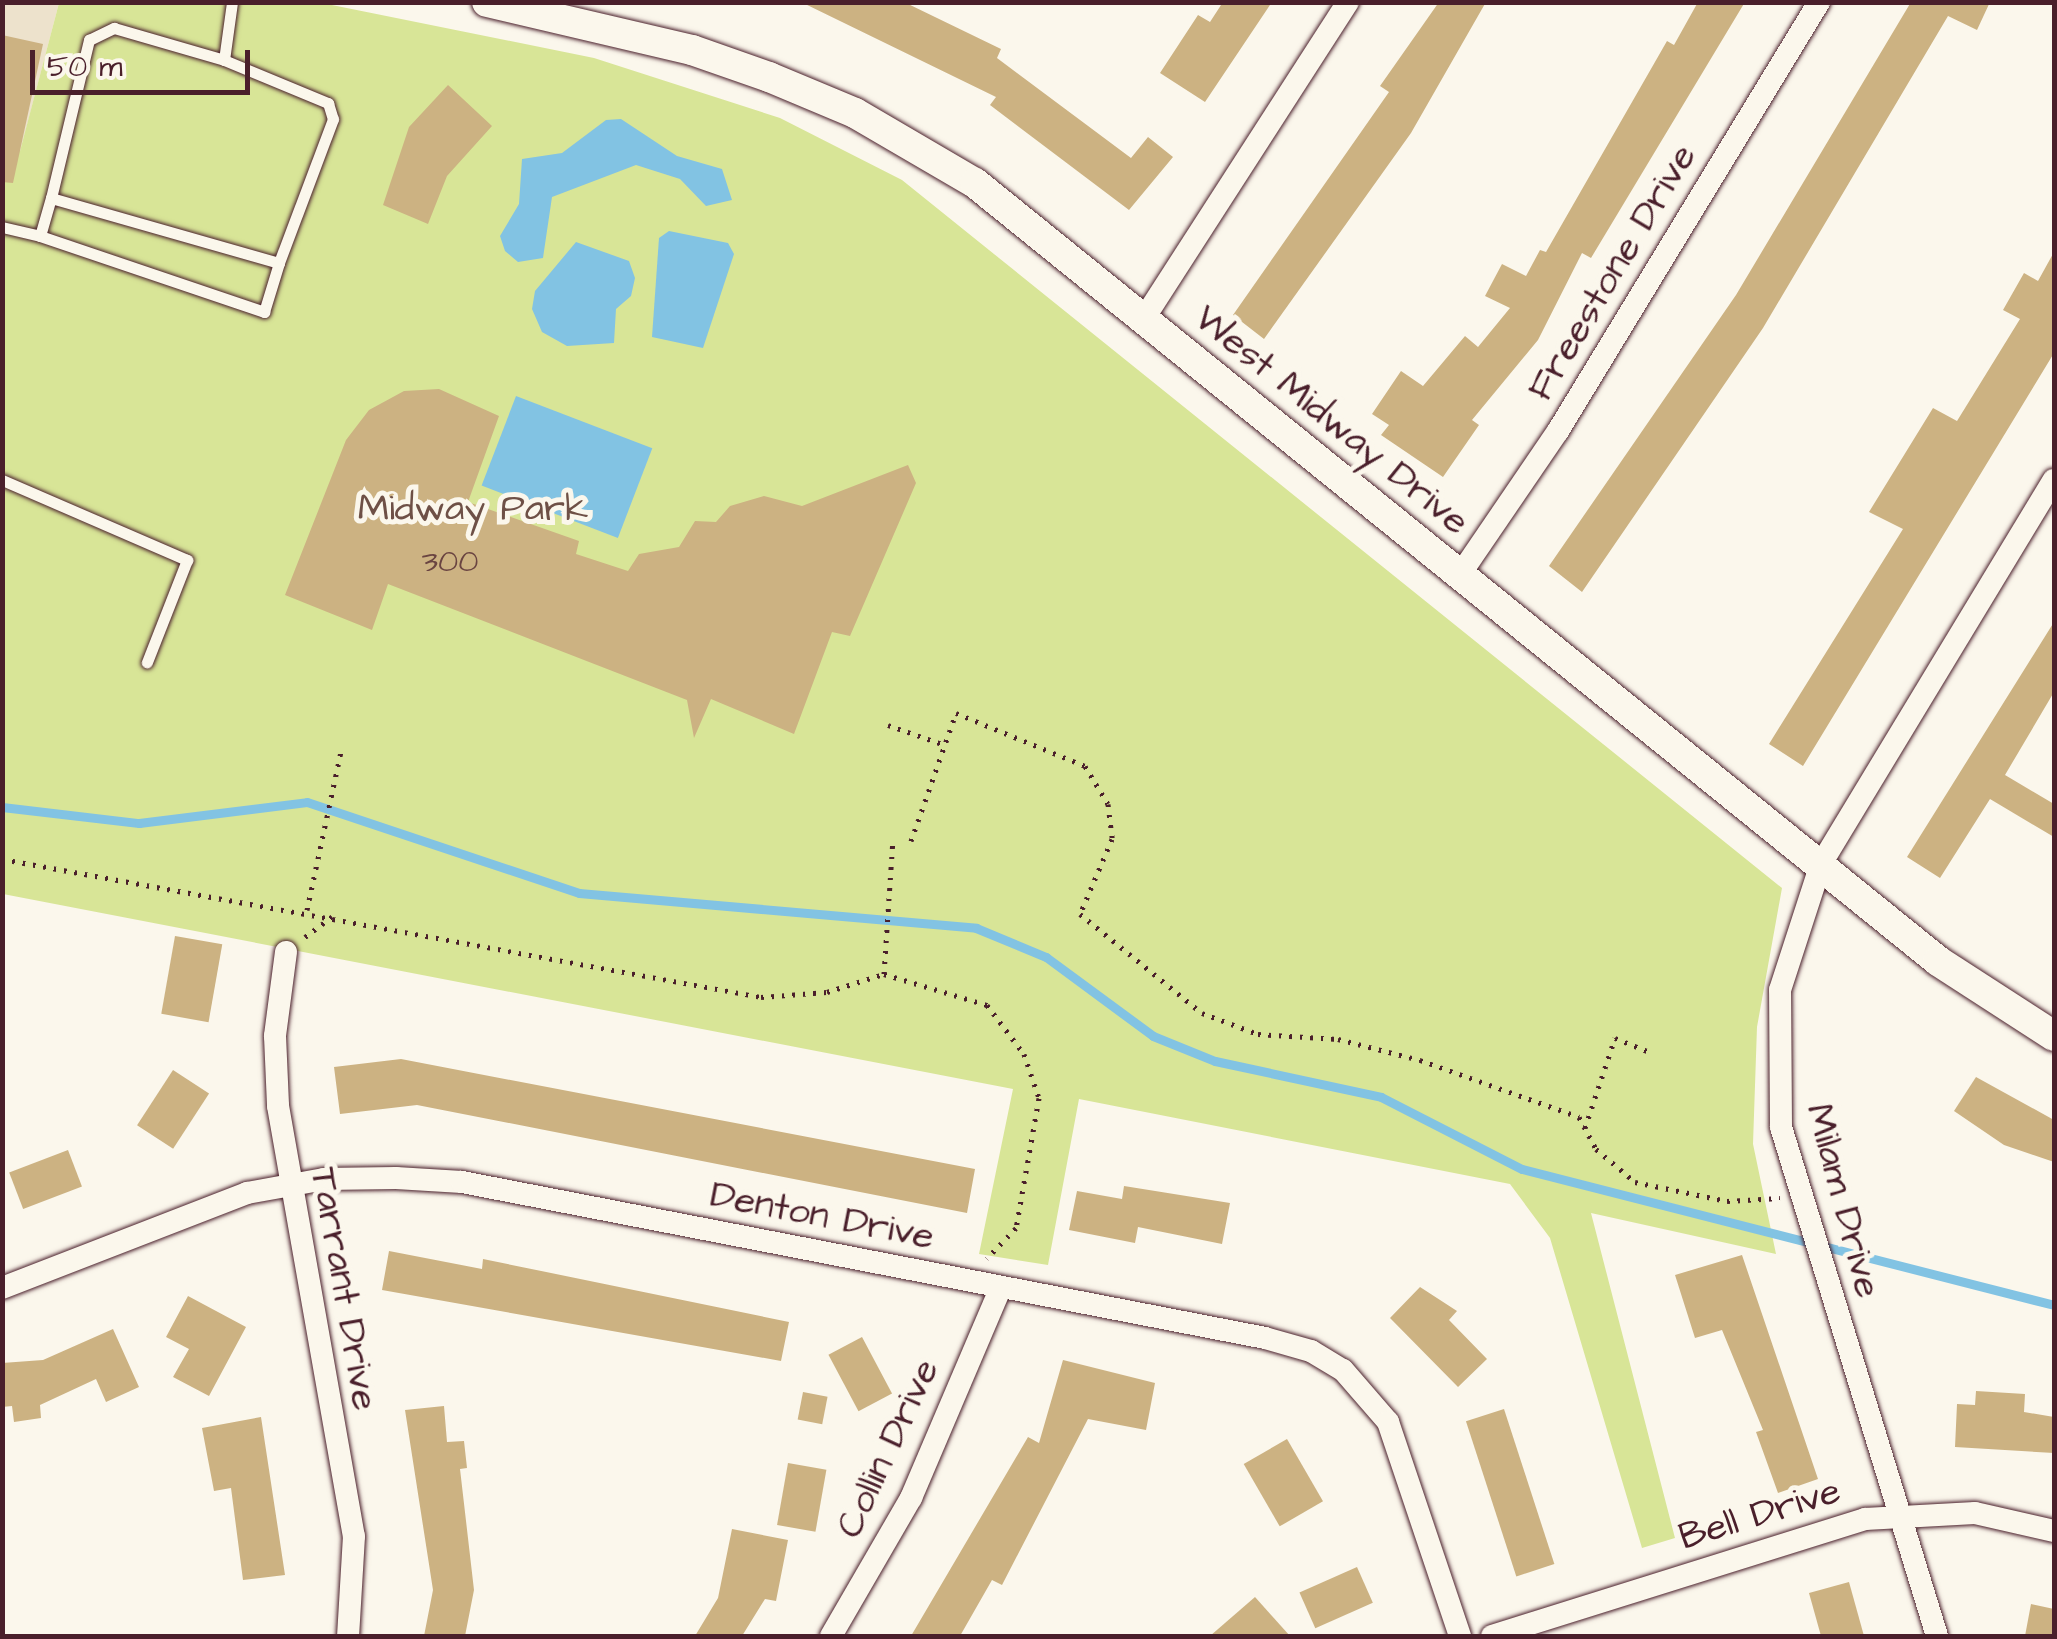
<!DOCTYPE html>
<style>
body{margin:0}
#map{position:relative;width:2057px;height:1639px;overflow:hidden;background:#fbf7ec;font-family:"Architects Daughter",sans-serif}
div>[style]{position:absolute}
.built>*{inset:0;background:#ede2cc}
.green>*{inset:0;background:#d8e597}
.water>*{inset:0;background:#82c3e3;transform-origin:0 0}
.stream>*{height:9px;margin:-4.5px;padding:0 4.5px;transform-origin:4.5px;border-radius:4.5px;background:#82c3e3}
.building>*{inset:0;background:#ccb282;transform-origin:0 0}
.path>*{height:5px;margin-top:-2.5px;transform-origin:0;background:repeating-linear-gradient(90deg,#4a1f2b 0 2.5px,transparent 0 10.5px)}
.roads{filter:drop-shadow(0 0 2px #4a1f2b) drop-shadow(0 0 2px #4a1f2b)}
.service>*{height:11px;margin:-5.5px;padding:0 5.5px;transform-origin:5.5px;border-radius:5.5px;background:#fbf7ec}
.minor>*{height:22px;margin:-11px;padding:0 11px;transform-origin:11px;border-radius:11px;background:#fbf7ec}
.tertiary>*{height:30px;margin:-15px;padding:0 15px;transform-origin:15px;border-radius:15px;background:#fbf7ec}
span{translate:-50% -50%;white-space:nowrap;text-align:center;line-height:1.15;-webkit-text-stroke:10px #fbf7ec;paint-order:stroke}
.number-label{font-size:32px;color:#6a4441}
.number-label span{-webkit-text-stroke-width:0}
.street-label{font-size:38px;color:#4a1f2b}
.park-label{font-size:38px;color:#6e5046}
.frame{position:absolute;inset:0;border:5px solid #4a1f2b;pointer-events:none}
.scale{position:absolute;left:30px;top:50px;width:220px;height:45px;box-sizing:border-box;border:5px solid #4a1f2b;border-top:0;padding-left:12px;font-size:30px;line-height:35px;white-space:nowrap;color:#4a1f2b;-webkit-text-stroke:8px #fbf7ec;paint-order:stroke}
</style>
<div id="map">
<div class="built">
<i style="clip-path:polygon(3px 3px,59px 3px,20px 152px,3px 148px)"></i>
</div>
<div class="green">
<i style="clip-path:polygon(59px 3px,322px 3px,594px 58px,780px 118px,902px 180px,1782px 888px,1757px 1027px,1753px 1144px,1776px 1254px,1591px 1213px,1675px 1538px,1642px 1548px,1550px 1238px,1510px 1184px,1079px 1099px,1048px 1265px,979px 1254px,1013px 1089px,3px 894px,3px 148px,20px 151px)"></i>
</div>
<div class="water">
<i style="clip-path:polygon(621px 119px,677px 156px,722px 169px,732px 200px,706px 206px,680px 179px,636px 165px,552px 197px,543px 258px,518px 262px,505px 251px,500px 236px,519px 204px,522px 159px,562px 153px,606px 120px)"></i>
<i style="clip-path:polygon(669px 231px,728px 243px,734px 254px,703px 348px,652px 337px,659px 238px)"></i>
<i style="clip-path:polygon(576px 242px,629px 261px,635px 278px,631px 296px,616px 309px,614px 343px,567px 346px,542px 332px,532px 309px,535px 291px)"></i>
<i style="left:516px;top:396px;width:146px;height:96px;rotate:21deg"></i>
</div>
<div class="stream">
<i style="left:2px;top:807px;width:138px;rotate:6.7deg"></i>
<i style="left:139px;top:823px;width:169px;rotate:-7.1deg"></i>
<i style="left:307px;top:802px;width:287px;rotate:18.5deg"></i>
<i style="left:579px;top:893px;width:399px;rotate:5deg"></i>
<i style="left:976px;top:928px;width:76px;rotate:22.5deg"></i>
<i style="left:1046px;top:957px;width:133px;rotate:36.4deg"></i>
<i style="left:1153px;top:1036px;width:67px;rotate:22deg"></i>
<i style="left:1215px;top:1061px;width:170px;rotate:12.2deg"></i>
<i style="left:1381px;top:1097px;width:158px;rotate:27.1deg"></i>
<i style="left:1522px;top:1169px;width:549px;rotate:14.34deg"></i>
</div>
<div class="building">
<i style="clip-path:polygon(801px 2px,904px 2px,1001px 49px,997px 58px,1131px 158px,1148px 137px,1173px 157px,1129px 210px,990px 105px,996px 97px)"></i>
<i style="clip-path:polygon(1223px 2px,1272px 2px,1205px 102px,1160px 73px,1198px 15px,1210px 22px)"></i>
<i style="clip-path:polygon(1439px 2px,1486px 2px,1411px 133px,1264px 339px,1233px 315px,1389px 92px,1380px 86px)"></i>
<i style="clip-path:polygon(1698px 2px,1745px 2px,1591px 258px,1582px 253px,1538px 340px,1472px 420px,1479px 425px,1443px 477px,1381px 435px,1389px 425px,1372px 414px,1401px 371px,1423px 386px,1465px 336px,1478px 347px,1510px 308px,1485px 296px,1502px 264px,1526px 276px,1540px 250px,1546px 252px,1667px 41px,1674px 45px)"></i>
<i style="clip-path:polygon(1911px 2px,1990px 2px,1977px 30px,1948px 16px,1763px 328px,1582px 592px,1549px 566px,1736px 295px)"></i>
<i style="clip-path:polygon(2px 35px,43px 44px,13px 183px,2px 182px)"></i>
<i style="clip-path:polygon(448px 85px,492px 126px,447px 176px,428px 224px,383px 205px,409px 127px)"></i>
<i style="clip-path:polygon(2054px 252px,2054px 353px,1803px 766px,1769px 744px,1903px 529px,1869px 512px,1933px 408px,1957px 421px,2020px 319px,2003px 310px,2024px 273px,2038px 281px)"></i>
<i style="clip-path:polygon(439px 389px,499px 416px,468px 502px,579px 541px,576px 554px,628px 571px,639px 554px,679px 547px,695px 521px,716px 522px,730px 506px,764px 496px,802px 506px,908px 465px,916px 483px,850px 636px,832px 632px,794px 734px,711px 699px,694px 738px,687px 700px,388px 584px,372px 630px,285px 595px,346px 440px,369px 410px,404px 391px)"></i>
<i style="clip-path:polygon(2054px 622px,2054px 692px,2005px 775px,2054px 804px,2054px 837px,1990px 799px,1940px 878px,1907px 857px)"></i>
<i style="left:175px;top:936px;width:48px;height:79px;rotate:10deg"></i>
<i style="clip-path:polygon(401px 1059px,975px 1169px,967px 1213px,417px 1105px,340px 1114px,334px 1067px)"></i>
<i style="left:173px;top:1070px;width:43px;height:66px;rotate:33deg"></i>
<i style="clip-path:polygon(1976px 1077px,2054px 1120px,2054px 1162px,2004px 1145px,1954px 1111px)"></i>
<i style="left:68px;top:1150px;width:39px;height:63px;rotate:69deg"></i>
<i style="clip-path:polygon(1124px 1186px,1230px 1203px,1222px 1244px,1138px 1227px,1135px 1243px,1069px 1230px,1077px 1191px,1122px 1199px)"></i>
<i style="clip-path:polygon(389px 1251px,482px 1269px,483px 1259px,789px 1322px,781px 1361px,382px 1290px)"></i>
<i style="clip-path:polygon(1742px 1255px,1818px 1479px,1778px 1493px,1756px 1432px,1763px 1430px,1722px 1330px,1695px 1338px,1675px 1275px)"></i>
<i style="clip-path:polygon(1420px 1287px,1457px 1311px,1449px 1320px,1487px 1359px,1458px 1387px,1390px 1318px)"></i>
<i style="clip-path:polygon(188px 1296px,246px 1327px,209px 1396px,173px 1377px,189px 1349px,166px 1337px)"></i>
<i style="clip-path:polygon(113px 1329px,139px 1387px,106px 1402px,96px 1379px,40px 1405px,41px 1418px,14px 1422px,12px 1406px,2px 1407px,2px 1363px,43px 1360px)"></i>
<i style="left:862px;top:1337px;width:64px;height:38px;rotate:62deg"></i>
<i style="clip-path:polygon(1063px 1360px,1155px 1383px,1146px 1430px,1088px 1419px,1002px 1585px,992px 1580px,960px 1636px,911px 1636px,1028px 1437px,1039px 1443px)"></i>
<i style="clip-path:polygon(1976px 1391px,2025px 1394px,2024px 1412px,2054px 1417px,2054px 1453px,1955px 1447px,1957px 1404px,1975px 1405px)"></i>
<i style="left:803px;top:1392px;width:25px;height:28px;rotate:11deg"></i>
<i style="clip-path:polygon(444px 1406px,447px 1442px,464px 1441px,467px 1468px,460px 1469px,474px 1590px,465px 1636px,424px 1636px,433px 1590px,405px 1410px)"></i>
<i style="left:1504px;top:1409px;width:163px;height:40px;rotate:72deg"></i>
<i style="clip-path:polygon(261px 1417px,285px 1575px,243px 1580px,231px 1488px,214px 1491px,202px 1428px)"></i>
<i style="left:1287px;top:1439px;width:72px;height:50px;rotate:60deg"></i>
<i style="left:788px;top:1463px;width:39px;height:63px;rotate:10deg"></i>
<i style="clip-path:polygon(732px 1529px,788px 1540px,776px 1601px,765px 1599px,742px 1636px,695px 1636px,718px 1598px)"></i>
<i style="left:1357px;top:1567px;width:39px;height:63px;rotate:66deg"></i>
<i style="clip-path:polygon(1849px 1582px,1864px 1636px,1821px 1636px,1809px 1593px)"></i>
<i style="clip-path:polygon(1255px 1597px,1290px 1636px,1210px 1636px)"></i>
<i style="clip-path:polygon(2031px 1604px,2054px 1609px,2054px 1636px,2025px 1636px)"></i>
</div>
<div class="path">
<i style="left:888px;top:725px;width:60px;rotate:19.3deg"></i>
<i style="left:911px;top:841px;width:136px;rotate:-70.6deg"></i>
<i style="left:956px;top:713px;width:139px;rotate:22.3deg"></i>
<i style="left:1085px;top:766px;width:44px;rotate:58.8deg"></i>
<i style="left:1108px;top:804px;width:35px;rotate:83deg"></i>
<i style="left:1112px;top:839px;width:82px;rotate:113.1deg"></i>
<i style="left:1080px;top:914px;width:157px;rotate:39.1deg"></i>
<i style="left:1202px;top:1013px;width:60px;rotate:20.6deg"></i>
<i style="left:1258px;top:1034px;width:80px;rotate:3.6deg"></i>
<i style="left:1338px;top:1039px;width:85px;rotate:14.4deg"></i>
<i style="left:1420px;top:1060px;width:169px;rotate:19.7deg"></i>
<i style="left:1579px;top:1117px;width:36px;rotate:62deg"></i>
<i style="left:1596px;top:1149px;width:51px;rotate:40.2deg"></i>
<i style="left:1635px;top:1182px;width:94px;rotate:11.7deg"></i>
<i style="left:1727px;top:1201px;width:53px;rotate:-3.2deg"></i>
<i style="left:2px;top:859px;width:771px;rotate:10.3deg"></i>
<i style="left:761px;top:997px;width:66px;rotate:-4.3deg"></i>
<i style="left:827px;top:992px;width:60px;rotate:-17.5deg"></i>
<i style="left:884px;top:974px;width:108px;rotate:16.8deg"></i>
<i style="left:987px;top:1005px;width:61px;rotate:52.9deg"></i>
<i style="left:1024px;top:1054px;width:46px;rotate:71.2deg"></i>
<i style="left:1039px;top:1098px;width:132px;rotate:100deg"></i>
<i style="left:1016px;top:1228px;width:42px;rotate:134deg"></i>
<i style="left:307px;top:910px;width:167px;rotate:-77.9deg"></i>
<i style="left:305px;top:937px;width:34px;rotate:-37deg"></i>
<i style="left:884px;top:974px;width:135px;rotate:-86.2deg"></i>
<i style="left:1585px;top:1128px;width:95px;rotate:-71.6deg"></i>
<i style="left:1615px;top:1038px;width:35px;rotate:22deg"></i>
</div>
<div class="roads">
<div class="service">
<i style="left:114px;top:28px;width:115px;rotate:16.2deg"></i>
<i style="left:224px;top:60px;width:113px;rotate:22.5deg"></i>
<i style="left:328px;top:103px;width:17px;rotate:73deg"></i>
<i style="left:333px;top:119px;width:154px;rotate:110.6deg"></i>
<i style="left:279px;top:263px;width:237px;rotate:-164.1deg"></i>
<i style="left:51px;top:198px;width:163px;rotate:-76.5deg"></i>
<i style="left:89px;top:40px;width:28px;rotate:-26deg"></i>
<i style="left:224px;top:60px;width:59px;rotate:-82.1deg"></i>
<i style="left:2px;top:227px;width:39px;rotate:13deg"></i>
<i style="left:40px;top:236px;width:40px;rotate:-74deg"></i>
<i style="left:40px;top:236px;width:237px;rotate:18.7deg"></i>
<i style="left:264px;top:312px;width:51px;rotate:-73deg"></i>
<i style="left:2px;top:480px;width:202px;rotate:23.4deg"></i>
<i style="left:187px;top:560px;width:110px;rotate:111.4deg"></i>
</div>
<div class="minor">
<i style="left:1143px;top:320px;width:378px;rotate:-57.2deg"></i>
<i style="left:1459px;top:576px;width:176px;rotate:-55.7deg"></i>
<i style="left:1558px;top:431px;width:502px;rotate:-58.68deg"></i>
<i style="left:286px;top:952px;width:85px;rotate:97.5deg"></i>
<i style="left:275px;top:1036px;width:70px;rotate:87.5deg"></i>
<i style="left:278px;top:1106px;width:437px;rotate:80deg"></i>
<i style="left:354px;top:1536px;width:100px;rotate:93.4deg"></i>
<i style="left:2px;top:1288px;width:263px;rotate:-21.2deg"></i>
<i style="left:247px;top:1193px;width:78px;rotate:-10.3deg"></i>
<i style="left:324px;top:1179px;width:72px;rotate:-0.8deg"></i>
<i style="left:396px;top:1178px;width:66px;rotate:3.5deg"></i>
<i style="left:462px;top:1182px;width:818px;rotate:10.99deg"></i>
<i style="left:1265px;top:1338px;width:48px;rotate:15.8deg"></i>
<i style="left:1311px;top:1351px;width:37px;rotate:31deg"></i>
<i style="left:1343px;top:1370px;width:69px;rotate:49.1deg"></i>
<i style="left:1388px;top:1422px;width:226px;rotate:71.4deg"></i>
<i style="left:831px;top:1636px;width:160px;rotate:-59.9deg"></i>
<i style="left:911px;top:1498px;width:229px;rotate:-66.9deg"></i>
<i style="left:1492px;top:1636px;width:391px;rotate:-17.4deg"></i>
<i style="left:1865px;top:1519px;width:110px;rotate:-3.1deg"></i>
<i style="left:1975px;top:1513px;width:81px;rotate:12.8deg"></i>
<i style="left:1937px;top:1636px;width:532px;rotate:-107.04deg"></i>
<i style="left:1781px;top:1127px;width:137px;rotate:-90.4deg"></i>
<i style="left:1780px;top:990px;width:133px;rotate:-72deg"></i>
<i style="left:1821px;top:864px;width:449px;rotate:-58.8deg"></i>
</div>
<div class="tertiary">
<i style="left:487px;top:2px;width:211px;rotate:13.2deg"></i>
<i style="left:692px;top:50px;width:82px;rotate:19.3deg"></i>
<i style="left:769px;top:77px;width:93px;rotate:22.7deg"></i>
<i style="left:855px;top:113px;width:139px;rotate:30.3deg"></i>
<i style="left:975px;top:183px;width:1238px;rotate:38.93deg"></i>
<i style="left:1938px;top:961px;width:138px;rotate:32.9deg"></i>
</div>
</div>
<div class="number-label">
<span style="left:450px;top:562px">300</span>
</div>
<div class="street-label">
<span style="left:1613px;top:273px;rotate:-59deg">Freestone Drive</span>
<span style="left:1331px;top:421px;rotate:39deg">West Midway Drive</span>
<span style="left:1842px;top:1201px;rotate:75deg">Milam Drive</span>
<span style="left:822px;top:1217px;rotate:11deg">Denton Drive</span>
<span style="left:343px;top:1289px;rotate:80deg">Tarrant Drive</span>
<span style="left:889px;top:1449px;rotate:-65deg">Collin Drive</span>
<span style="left:1760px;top:1515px;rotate:-17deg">Bell Drive</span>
</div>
<div class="park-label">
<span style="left:473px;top:510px">Midway Park</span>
</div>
<div class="frame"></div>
<div class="scale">50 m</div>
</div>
